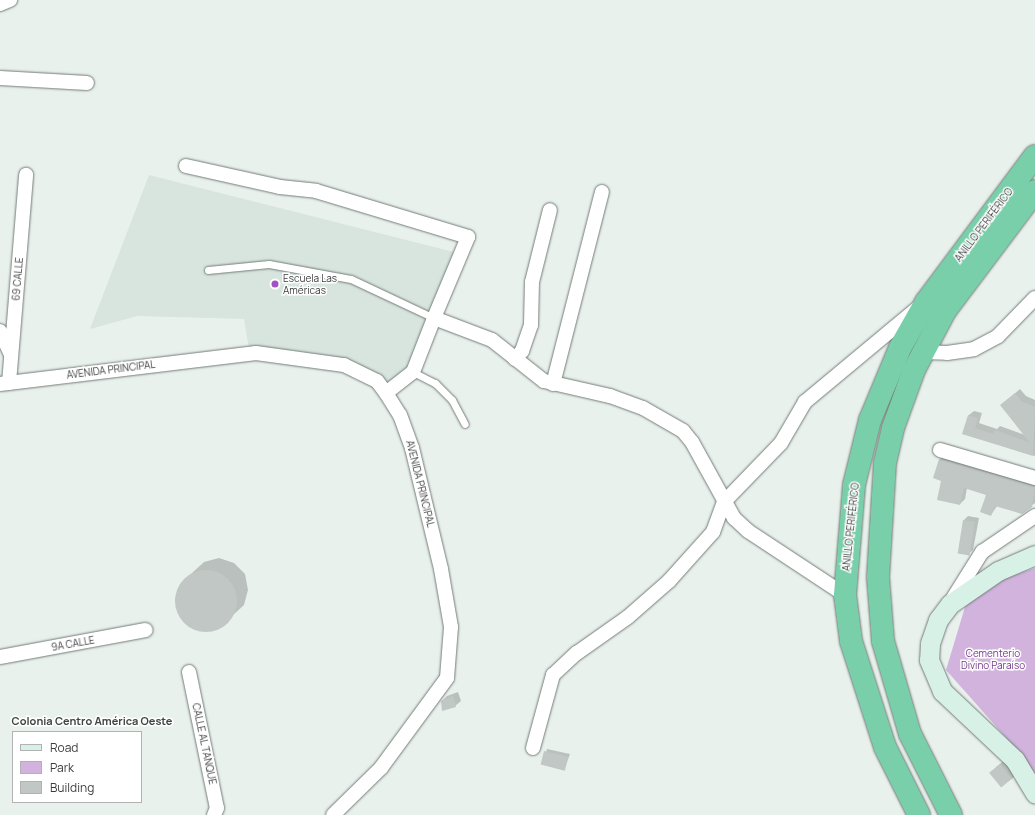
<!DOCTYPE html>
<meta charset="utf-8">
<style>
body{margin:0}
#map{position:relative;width:1035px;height:815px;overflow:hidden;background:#e9f1ed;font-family:Manrope,sans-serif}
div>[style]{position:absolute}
.built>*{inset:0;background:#d7e5de}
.green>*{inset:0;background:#d1b3de}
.shadow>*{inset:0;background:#0003}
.building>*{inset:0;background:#c0c7c4;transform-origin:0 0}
.round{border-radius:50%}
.roads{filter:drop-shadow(0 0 1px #747b78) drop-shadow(0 0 1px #747b78)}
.lane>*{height:7px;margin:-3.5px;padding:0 3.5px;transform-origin:3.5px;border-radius:3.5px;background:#fff}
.street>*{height:14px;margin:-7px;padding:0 7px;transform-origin:7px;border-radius:7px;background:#fff}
.secondary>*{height:19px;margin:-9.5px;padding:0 9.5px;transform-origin:9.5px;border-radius:9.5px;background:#d7f1e6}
.highway>*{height:22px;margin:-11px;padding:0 11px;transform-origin:11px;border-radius:11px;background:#7acfab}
.dots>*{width:11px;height:11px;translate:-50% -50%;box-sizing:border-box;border:2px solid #fff;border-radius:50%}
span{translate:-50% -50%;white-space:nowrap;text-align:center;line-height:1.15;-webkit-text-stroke:3px #fff;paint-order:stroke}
.street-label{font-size:10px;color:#3b3e3c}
.poi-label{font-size:10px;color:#3b3e3c}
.left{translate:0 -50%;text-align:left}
.park-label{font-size:10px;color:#75398c}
.neighbourhood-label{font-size:11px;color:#3e4441;font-weight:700}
.legend{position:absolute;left:12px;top:731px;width:130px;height:72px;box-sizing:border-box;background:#fff;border:1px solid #b1b2b1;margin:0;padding:5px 7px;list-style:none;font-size:12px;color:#3b3e3c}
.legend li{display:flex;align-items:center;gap:8px;height:20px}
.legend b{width:20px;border:1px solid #b1b2b1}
</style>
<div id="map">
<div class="built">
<i style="clip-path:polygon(149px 175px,454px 252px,410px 369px,389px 387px,346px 360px,289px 350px,249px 349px,244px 319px,137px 316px,90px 329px)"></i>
</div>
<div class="green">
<i style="clip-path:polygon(1035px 568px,1035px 775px,1024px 758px,946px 670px,965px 607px,987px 584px)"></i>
</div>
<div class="shadow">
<i style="clip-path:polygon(1020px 389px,1026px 396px,1035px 400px,1035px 456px,964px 434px,969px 415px,974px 411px,982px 413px,979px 423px,997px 429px,1000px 426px,1025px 435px,1006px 401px)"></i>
<i style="clip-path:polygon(945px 454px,1035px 481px,1035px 503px,1031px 506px,997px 506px,991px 515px,987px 494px,967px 488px,965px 499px,960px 504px,943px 480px,934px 477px,940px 459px)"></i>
<i style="clip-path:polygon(968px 516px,979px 518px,973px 550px,968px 554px,964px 520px)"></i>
<i style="clip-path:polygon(219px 558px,234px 563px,245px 574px,248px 590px,244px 605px,220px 627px,205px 631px,190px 626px,179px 615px,175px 600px,180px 585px,192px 573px,204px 562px)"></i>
<i style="clip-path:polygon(458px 692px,461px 701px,455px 706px,442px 701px,447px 696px)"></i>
<i style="clip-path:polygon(547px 749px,570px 754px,564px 770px,543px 764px)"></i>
<i style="clip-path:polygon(1006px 759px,1017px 773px,1012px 779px,996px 767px)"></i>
</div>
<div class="building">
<i style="clip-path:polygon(1015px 393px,1021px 401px,1035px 407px,1033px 456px,962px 434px,968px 415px,978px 418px,975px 428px,993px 434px,995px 430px,1030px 443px,1000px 405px)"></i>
<i style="clip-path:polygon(939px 459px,1035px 486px,1032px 507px,1022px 514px,995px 506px,991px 516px,980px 512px,986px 495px,964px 488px,960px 505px,937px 500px,941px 481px,933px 478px)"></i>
<i style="left:963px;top:520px;width:12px;height:34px;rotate:9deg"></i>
<i class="round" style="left:175px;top:570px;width:62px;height:62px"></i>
<i style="clip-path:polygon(453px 696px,456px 707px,442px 711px,441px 701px)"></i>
<i style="left:544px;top:751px;width:25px;height:14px;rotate:14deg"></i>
<i style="left:1000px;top:764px;width:19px;height:14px;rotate:51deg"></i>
</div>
<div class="roads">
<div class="lane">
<i style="left:208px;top:270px;width:61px;rotate:-5.6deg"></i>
<i style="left:269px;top:264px;width:83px;rotate:10.4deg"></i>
<i style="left:351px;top:279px;width:92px;rotate:25.2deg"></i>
<i style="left:413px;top:372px;width:25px;rotate:27deg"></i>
<i style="left:435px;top:383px;width:24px;rotate:45deg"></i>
<i style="left:452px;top:400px;width:27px;rotate:62deg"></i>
</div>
<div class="street">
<i style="left:0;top:4px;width:11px;rotate:-22deg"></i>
<i style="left:0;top:78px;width:87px;rotate:3.3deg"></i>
<i style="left:186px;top:166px;width:96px;rotate:12.6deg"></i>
<i style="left:280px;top:187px;width:36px;rotate:6deg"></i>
<i style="left:316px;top:191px;width:159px;rotate:16.8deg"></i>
<i style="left:468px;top:237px;width:88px;rotate:112.8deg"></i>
<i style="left:0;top:331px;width:26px;rotate:65deg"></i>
<i style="left:922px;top:352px;width:25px;rotate:2deg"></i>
<i style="left:947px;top:353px;width:27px;rotate:-8deg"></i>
<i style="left:974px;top:349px;width:27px;rotate:-28deg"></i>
<i style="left:998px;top:336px;width:53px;rotate:-45.8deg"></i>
<i style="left:515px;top:359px;width:11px;rotate:-49deg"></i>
<i style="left:522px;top:351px;width:28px;rotate:-71deg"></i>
<i style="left:531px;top:325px;width:43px;rotate:-88.7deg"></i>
<i style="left:532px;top:282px;width:74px;rotate:-76deg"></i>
<i style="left:9px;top:383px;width:209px;rotate:-85.3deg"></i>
<i style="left:0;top:384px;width:258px;rotate:-6.9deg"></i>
<i style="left:256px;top:353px;width:89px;rotate:7.8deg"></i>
<i style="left:344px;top:365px;width:37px;rotate:26deg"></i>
<i style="left:377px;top:381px;width:15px;rotate:53deg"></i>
<i style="left:386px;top:393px;width:26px;rotate:58deg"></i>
<i style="left:400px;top:415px;width:35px;rotate:70deg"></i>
<i style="left:412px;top:448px;width:124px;rotate:76.5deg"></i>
<i style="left:441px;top:569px;width:59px;rotate:80.2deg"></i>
<i style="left:451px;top:627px;width:51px;rotate:94.5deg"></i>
<i style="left:447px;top:678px;width:112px;rotate:126.3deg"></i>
<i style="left:381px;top:768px;width:67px;rotate:135.6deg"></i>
<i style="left:553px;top:384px;width:198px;rotate:-75.7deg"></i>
<i style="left:386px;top:393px;width:34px;rotate:-38deg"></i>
<i style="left:413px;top:372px;width:58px;rotate:-68.7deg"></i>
<i style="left:434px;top:318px;width:62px;rotate:20.8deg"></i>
<i style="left:492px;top:340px;width:66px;rotate:38.3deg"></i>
<i style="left:544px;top:381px;width:68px;rotate:12.8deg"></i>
<i style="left:610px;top:396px;width:35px;rotate:20deg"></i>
<i style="left:643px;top:408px;width:46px;rotate:29.9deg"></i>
<i style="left:683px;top:431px;width:14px;rotate:51deg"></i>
<i style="left:692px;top:442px;width:87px;rotate:61.1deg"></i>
<i style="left:734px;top:518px;width:19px;rotate:43deg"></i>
<i style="left:748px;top:531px;width:116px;rotate:33.4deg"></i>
<i style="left:940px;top:450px;width:99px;rotate:16.4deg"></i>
<i style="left:952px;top:600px;width:57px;rotate:-58deg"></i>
<i style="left:982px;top:552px;width:64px;rotate:-34.2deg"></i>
<i style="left:0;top:657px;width:148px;rotate:-10.5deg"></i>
<i style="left:189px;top:672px;width:139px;rotate:78.4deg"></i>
<i style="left:217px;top:808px;width:8px;rotate:113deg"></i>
<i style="left:533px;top:748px;width:76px;rotate:-74.7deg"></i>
<i style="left:553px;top:675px;width:33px;rotate:-43deg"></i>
<i style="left:577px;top:653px;width:62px;rotate:-35.2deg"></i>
<i style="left:628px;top:617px;width:55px;rotate:-41.3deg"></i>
<i style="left:669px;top:581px;width:66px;rotate:-48.1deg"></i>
<i style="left:713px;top:532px;width:32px;rotate:-70deg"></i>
<i style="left:724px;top:502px;width:82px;rotate:-46deg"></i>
<i style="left:781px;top:443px;width:48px;rotate:-59.7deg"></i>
<i style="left:805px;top:402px;width:147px;rotate:-39.8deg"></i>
</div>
<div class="secondary">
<i style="left:1035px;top:555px;width:40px;rotate:156.6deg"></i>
<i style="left:998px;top:571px;width:58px;rotate:145.5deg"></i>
<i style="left:950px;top:604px;width:20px;rotate:127deg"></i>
<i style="left:938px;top:620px;width:24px;rotate:109deg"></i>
<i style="left:930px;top:643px;width:17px;rotate:93deg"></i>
<i style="left:929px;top:660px;width:34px;rotate:67deg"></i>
<i style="left:942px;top:691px;width:100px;rotate:43.4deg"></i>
<i style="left:1015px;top:760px;width:39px;rotate:59deg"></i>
</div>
<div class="highway">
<i style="left:919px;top:815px;width:76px;rotate:-116.6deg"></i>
<i style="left:885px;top:747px;width:111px;rotate:-107.8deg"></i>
<i style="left:851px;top:641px;width:46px;rotate:-97.4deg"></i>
<i style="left:845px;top:595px;width:110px;rotate:-85.3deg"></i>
<i style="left:854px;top:485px;width:67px;rotate:-76.2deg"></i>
<i style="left:870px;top:420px;width:78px;rotate:-67.4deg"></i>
<i style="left:900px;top:348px;width:53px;rotate:-60.5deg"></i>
<i style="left:926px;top:302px;width:182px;rotate:-53.3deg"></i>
<i style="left:951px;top:815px;width:91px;rotate:-116.8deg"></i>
<i style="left:910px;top:734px;width:97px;rotate:-106.2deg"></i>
<i style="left:883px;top:641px;width:64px;rotate:-94.5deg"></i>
<i style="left:878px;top:577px;width:114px;rotate:-86.5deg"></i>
<i style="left:885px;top:463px;width:36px;rotate:-77deg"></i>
<i style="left:893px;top:428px;width:62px;rotate:-70.1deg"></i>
<i style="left:914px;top:370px;width:67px;rotate:-62.3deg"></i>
<i style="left:945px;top:311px;width:150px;rotate:-53.1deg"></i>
</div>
</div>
<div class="dots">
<i style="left:275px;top:284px;background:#a352c2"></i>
</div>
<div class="street-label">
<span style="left:984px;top:225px;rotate:-53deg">ANILLO PERIFÉRICO</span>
<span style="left:18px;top:279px;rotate:-85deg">69 CALLE</span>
<span style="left:111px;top:370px;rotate:-7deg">AVENIDA PRINCIPAL</span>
<span style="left:420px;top:484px;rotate:76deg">AVENIDA PRINCIPAL</span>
<span style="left:851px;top:527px;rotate:-84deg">ANILLO PERIFÉRICO</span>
<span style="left:73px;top:644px;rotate:-10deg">9A CALLE</span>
<span style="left:204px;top:744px;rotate:78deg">CALLE AL TANQUE</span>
</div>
<div class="poi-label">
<span class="left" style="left:283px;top:284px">Escuela Las<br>Américas</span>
</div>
<div class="park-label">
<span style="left:993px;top:659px">Cementerio<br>Divino Paraíso</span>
</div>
<div class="neighbourhood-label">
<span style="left:92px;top:721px">Colonia Centro América Oeste</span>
</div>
<ul class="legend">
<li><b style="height:5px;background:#d7f1e6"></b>Road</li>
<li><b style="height:11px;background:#d1b3de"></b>Park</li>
<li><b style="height:11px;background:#c0c7c4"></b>Building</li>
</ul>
</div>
